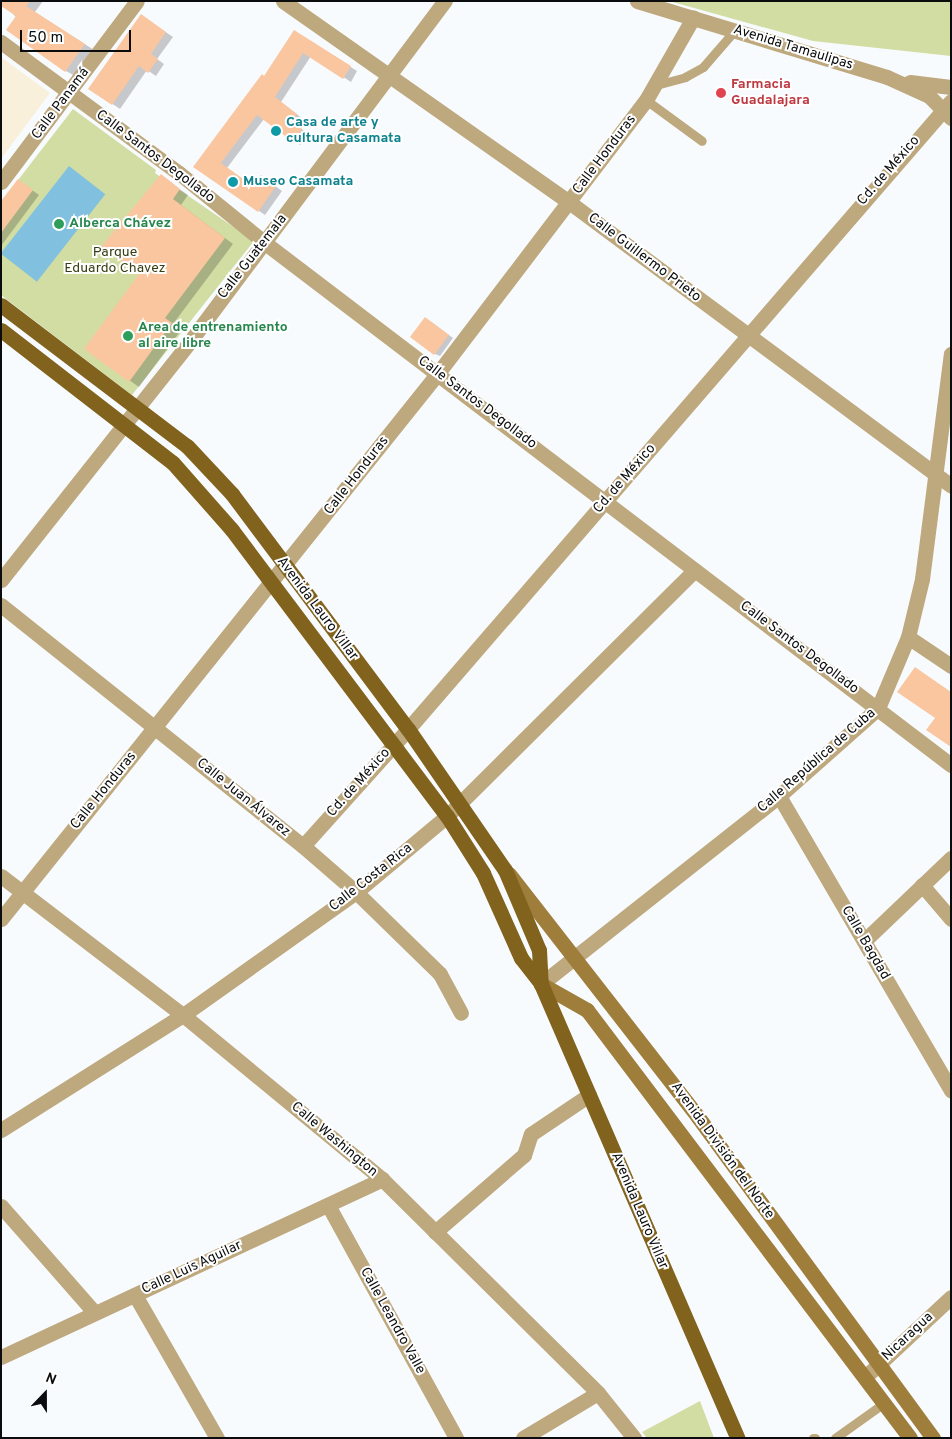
<!DOCTYPE html>
<meta charset="utf-8">
<style>
body{margin:0}
#map{position:relative;width:952px;height:1439px;overflow:hidden;background:#f8fbfe;font-family:Overpass,sans-serif}
div>[style]{position:absolute}
.education>*{inset:0;background:#f9f0db}
.green>*{inset:0;background:#d1dda3}
.water>*{inset:0;background:#81c1df;transform-origin:0 0}
.shadow>*{inset:0;background:#0003}
.building>*{inset:0;background:#f9c6a0;transform-origin:0 0}
.service>*{height:9px;margin:-4.5px;padding:0 4.5px;transform-origin:4.5px;border-radius:4.5px;background:#bea87e}
.minor>*{height:15px;margin:-7.5px;padding:0 7.5px;transform-origin:7.5px;border-radius:7.5px;background:#bea87e}
.tertiary>*{height:15px;margin:-7.5px;padding:0 7.5px;transform-origin:7.5px;border-radius:7.5px;background:#bea87e}
.secondary>*{height:15px;margin:-7.5px;padding:0 7.5px;transform-origin:7.5px;border-radius:7.5px;background:#9f7e3c}
.primary>*{height:15px;margin:-7.5px;padding:0 7.5px;transform-origin:7.5px;border-radius:7.5px;background:#82631d}
.dots>*{width:14px;height:14px;translate:-50% -50%;box-sizing:border-box;border:2px solid #fff;border-radius:50%}
span{translate:-50% -50%;white-space:nowrap;text-align:center;line-height:1.15;-webkit-text-stroke:4px #fff;paint-order:stroke}
.street-label{font-size:14px;color:#0b0c0d}
.health-label{font-size:14px;color:#be3a42;font-weight:700}
.left{translate:0 -50%;text-align:left}
.culture-label{font-size:14px;color:#0d838f;font-weight:700}
.leisure-label{font-size:14px;color:#27864d;font-weight:700}
.park-label{font-size:14px;color:#373e12}
.frame{position:absolute;inset:0;border:2px solid #0b0c0d;pointer-events:none}
.north{position:absolute;left:20px;top:1369px;width:50px;height:50px;-webkit-text-stroke:4px #fff;paint-order:stroke;rotate:22deg;font-size:14px;font-weight:700;line-height:20px;text-align:center;color:#0b0c0d}
.north::after{content:'';display:block;margin:auto;width:18px;height:22px;background:#0b0c0d;clip-path:polygon(50% 0,100% 100%,50% 72%,0 100%)}
.scale{position:absolute;left:20px;top:30px;width:111px;height:22px;box-sizing:border-box;border:2px solid #0b0c0d;border-top:0;padding-left:6px;font-size:15px;line-height:18px;white-space:nowrap;color:#0b0c0d;-webkit-text-stroke:4px #fff;paint-order:stroke}
</style>
<div id="map">
<div class="education">
<i style="clip-path:polygon(1px 57px,50px 93px,1px 159px)"></i>
</div>
<div class="green">
<i style="clip-path:polygon(669px 1px,951px 1px,951px 56px,813px 41px)"></i>
<i style="clip-path:polygon(73px 109px,156px 170px,155px 173px,254px 241px,132px 395px,1px 295px,1px 202px)"></i>
<i style="clip-path:polygon(700px 1401px,714px 1438px,647px 1438px,642px 1432px)"></i>
</div>
<div class="water">
<i style="left:69px;top:166px;width:46px;height:111px;rotate:38deg"></i>
</div>
<div class="shadow">
<i style="clip-path:polygon(1px 1px,43px 1px,35px 12px,94px 50px,75px 76px,66px 71px)"></i>
<i style="clip-path:polygon(148px 20px,173px 37px,157px 59px,164px 64px,156px 76px,147px 70px,120px 109px,89px 88px)"></i>
<i style="clip-path:polygon(301px 35px,357px 71px,351px 82px,311px 56px,281px 102px,303px 119px,298px 126px,308px 134px,300px 145px,264px 119px,227px 168px,254px 187px,268px 181px,282px 191px,265px 215px,195px 167px)"></i>
<i style="clip-path:polygon(161px 176px,188px 195px,181px 205px,233px 244px,173px 324px,181px 330px,139px 387px,85px 349px,141px 273px)"></i>
<i style="clip-path:polygon(25px 185px,39px 195px,1px 246px,1px 204px)"></i>
<i style="clip-path:polygon(430px 321px,453px 338px,440px 356px,435px 354px)"></i>
</div>
<div class="building">
<i style="clip-path:polygon(1px 1px,30px 1px,26px 6px,85px 44px,65px 72px,6px 30px,16px 16px,1px 6px)"></i>
<i style="clip-path:polygon(141px 14px,166px 32px,151px 54px,158px 59px,148px 73px,139px 66px,112px 105px,88px 89px)"></i>
<i style="clip-path:polygon(294px 30px,351px 66px,343px 79px,303px 53px,275px 97px,297px 114px,292px 121px,302px 129px,293px 142px,257px 115px,221px 163px,253px 186px,261px 175px,276px 186px,258px 212px,193px 167px,262px 74px,264px 76px)"></i>
<i style="clip-path:polygon(161px 174px,180px 189px,173px 199px,225px 238px,165px 318px,172px 323px,129px 382px,84px 349px,139px 274px,101px 247px)"></i>
<i style="clip-path:polygon(18px 179px,33px 190px,1px 233px,1px 201px)"></i>
<i style="left:425px;top:317px;width:30px;height:25px;rotate:37deg"></i>
<i style="clip-path:polygon(915px 667px,951px 692px,951px 747px,926px 730px,935px 718px,897px 692px)"></i>
</div>
<div class="service">
<i style="left:656px;top:85px;width:30px;rotate:-15deg"></i>
<i style="left:685px;top:77px;width:21px;rotate:-29deg"></i>
<i style="left:703px;top:67px;width:49px;rotate:-49.1deg"></i>
<i style="left:646px;top:100px;width:69px;rotate:36.2deg"></i>
<i style="left:813px;top:1438px;width:2px"></i>
<i style="left:835px;top:1438px;width:60px;rotate:-35.5deg"></i>
</div>
<div class="minor">
<i style="left:283px;top:1px;width:350px;rotate:35.1deg"></i>
<i style="left:569px;top:202px;width:476px;rotate:36.6deg"></i>
<i style="left:1px;top:42px;width:221px;rotate:36.4deg"></i>
<i style="left:179px;top:173px;width:111px;rotate:39.1deg"></i>
<i style="left:265px;top:243px;width:862px;rotate:37.27deg"></i>
<i style="left:1px;top:182px;width:226px;rotate:-53.1deg"></i>
<i style="left:1px;top:580px;width:306px;rotate:-51.6deg"></i>
<i style="left:191px;top:340px;width:424px;rotate:-53.2deg"></i>
<i style="left:1px;top:605px;width:386px;rotate:38.6deg"></i>
<i style="left:303px;top:846px;width:70px;rotate:41deg"></i>
<i style="left:356px;top:892px;width:117px;rotate:44.3deg"></i>
<i style="left:440px;top:974px;width:44px;rotate:61.7deg"></i>
<i style="left:908px;top:637px;width:52px;rotate:34deg"></i>
<i style="left:779px;top:796px;width:341px;rotate:59.7deg"></i>
<i style="left:303px;top:846px;width:157px;rotate:-48.1deg"></i>
<i style="left:408px;top:729px;width:830px;rotate:-49.15deg"></i>
<i style="left:1px;top:876px;width:229px;rotate:37.4deg"></i>
<i style="left:183px;top:1015px;width:258px;rotate:39.5deg"></i>
<i style="left:382px;top:1179px;width:304px;rotate:44.7deg"></i>
<i style="left:598px;top:1393px;width:58px;rotate:51.3deg"></i>
<i style="left:922px;top:885px;width:45px;rotate:49.5deg"></i>
<i style="left:1px;top:919px;width:699px;rotate:-51.33deg"></i>
<i style="left:438px;top:373px;width:343px;rotate:-52.7deg"></i>
<i style="left:646px;top:100px;width:95px;rotate:-60.2deg"></i>
<i style="left:864px;top:941px;width:120px;rotate:-43.7deg"></i>
<i style="left:1px;top:1130px;width:215px;rotate:-32.3deg"></i>
<i style="left:183px;top:1015px;width:212px;rotate:-35.4deg"></i>
<i style="left:356px;top:892px;width:119px;rotate:-39.9deg"></i>
<i style="left:447px;top:816px;width:349px;rotate:-44.8deg"></i>
<i style="left:328px;top:1205px;width:266px;rotate:61.2deg"></i>
<i style="left:1px;top:1206px;width:142px;rotate:48.7deg"></i>
<i style="left:435px;top:1232px;width:118px;rotate:-40.9deg"></i>
<i style="left:524px;top:1155px;width:22px;rotate:-72deg"></i>
<i style="left:531px;top:1134px;width:70px;rotate:-33.9deg"></i>
<i style="left:135px;top:1295px;width:165px;rotate:60.2deg"></i>
<i style="left:1px;top:1357px;width:421px;rotate:-25deg"></i>
<i style="left:865px;top:1377px;width:117px;rotate:-42.9deg"></i>
<i style="left:523px;top:1438px;width:87px;rotate:-31deg"></i>
</div>
<div class="tertiary">
<i style="left:637px;top:1px;width:261px;rotate:16.9deg"></i>
<i style="left:887px;top:77px;width:46px;rotate:24.3deg"></i>
<i style="left:929px;top:96px;width:31px;rotate:45deg"></i>
<i style="left:910px;top:82px;width:41px;rotate:7deg"></i>
<i style="left:541px;top:984px;width:303px;rotate:-38.3deg"></i>
<i style="left:779px;top:796px;width:132px;rotate:-41.6deg"></i>
<i style="left:878px;top:708px;width:77px;rotate:-67.1deg"></i>
<i style="left:908px;top:637px;width:60px;rotate:-76.4deg"></i>
<i style="left:922px;top:579px;width:227px;rotate:-82.7deg"></i>
</div>
<div class="secondary">
<i style="left:509px;top:874px;width:308px;rotate:52.1deg"></i>
<i style="left:698px;top:1117px;width:398px;rotate:53.8deg"></i>
<i style="left:541px;top:984px;width:53px;rotate:29.5deg"></i>
<i style="left:587px;top:1010px;width:536px;rotate:52.96deg"></i>
</div>
<div class="primary">
<i style="left:1px;top:305px;width:233px;rotate:37.2deg"></i>
<i style="left:187px;top:446px;width:66px;rotate:46.8deg"></i>
<i style="left:232px;top:494px;width:294px;rotate:53.2deg"></i>
<i style="left:408px;top:729px;width:171px;rotate:55.5deg"></i>
<i style="left:505px;top:870px;width:87px;rotate:67deg"></i>
<i style="left:539px;top:950px;width:34px;rotate:87deg"></i>
<i style="left:1px;top:330px;width:217px;rotate:37.7deg"></i>
<i style="left:173px;top:463px;width:89px;rotate:48.6deg"></i>
<i style="left:232px;top:530px;width:358px;rotate:53.1deg"></i>
<i style="left:447px;top:816px;width:67px;rotate:57.7deg"></i>
<i style="left:483px;top:873px;width:93px;rotate:65.9deg"></i>
<i style="left:521px;top:958px;width:33px;rotate:52deg"></i>
<i style="left:541px;top:984px;width:495px;rotate:66.6deg"></i>
</div>
<div class="dots">
<i style="left:721px;top:93px;background:#e0444e"></i>
<i style="left:276px;top:131px;background:#0f9aa8"></i>
<i style="left:233px;top:182px;background:#0f9aa8"></i>
<i style="left:59px;top:224px;background:#2e9e5b"></i>
<i style="left:128px;top:336px;background:#2e9e5b"></i>
</div>
<div class="street-label">
<span style="left:793px;top:48px;rotate:17deg">Avenida Tamaulipas</span>
<span style="left:61px;top:104px;rotate:-53deg">Calle Panamá</span>
<span style="left:605px;top:155px;rotate:-53deg">Calle Honduras</span>
<span style="left:155px;top:157px;rotate:37deg">Calle Santos Degollado</span>
<span style="left:889px;top:171px;rotate:-49deg">Cd. de México</span>
<span style="left:253px;top:257px;rotate:-52deg">Calle Guatemala</span>
<span style="left:644px;top:258px;rotate:37deg">Calle Guillermo Prieto</span>
<span style="left:477px;top:403px;rotate:37deg">Calle Santos Degollado</span>
<span style="left:357px;top:476px;rotate:-52deg">Calle Honduras</span>
<span style="left:625px;top:479px;rotate:-49deg">Cd. de México</span>
<span style="left:317px;top:609px;rotate:53deg">Avenida Lauro Villar</span>
<span style="left:799px;top:648px;rotate:37deg">Calle Santos Degollado</span>
<span style="left:817px;top:761px;rotate:-41deg">Calle República de Cuba</span>
<span style="left:359px;top:783px;rotate:-48deg">Cd. de México</span>
<span style="left:104px;top:791px;rotate:-51deg">Calle Honduras</span>
<span style="left:243px;top:798px;rotate:39deg">Calle Juan Álvarez</span>
<span style="left:371px;top:878px;rotate:-38deg">Calle Costa Rica</span>
<span style="left:865px;top:943px;rotate:60deg">Calle Bagdad</span>
<span style="left:334px;top:1140px;rotate:40deg">Calle Washington</span>
<span style="left:722px;top:1151px;rotate:54deg">Avenida División del Norte</span>
<span style="left:639px;top:1211px;rotate:67deg">Avenida Lauro Villar</span>
<span style="left:192px;top:1268px;rotate:-25deg">Calle Luis Aguilar</span>
<span style="left:392px;top:1321px;rotate:61deg">Calle Leandro Valle</span>
<span style="left:908px;top:1337px;rotate:-43deg">Nicaragua</span>
</div>
<div class="health-label">
<span class="left" style="left:731px;top:93px">Farmacia<br>Guadalajara</span>
</div>
<div class="culture-label">
<span class="left" style="left:286px;top:131px">Casa de arte y<br>cultura Casamata</span>
<span class="left" style="left:243px;top:182px">Museo Casamata</span>
</div>
<div class="leisure-label">
<span class="left" style="left:69px;top:224px">Alberca Chávez</span>
<span class="left" style="left:138px;top:336px">Area de entrenamiento<br>al aire libre</span>
</div>
<div class="park-label">
<span style="left:115px;top:261px">Parque<br>Eduardo Chavez</span>
</div>
<div class="frame"></div>
<div class="north">N</div>
<div class="scale">50 m</div>
</div>
